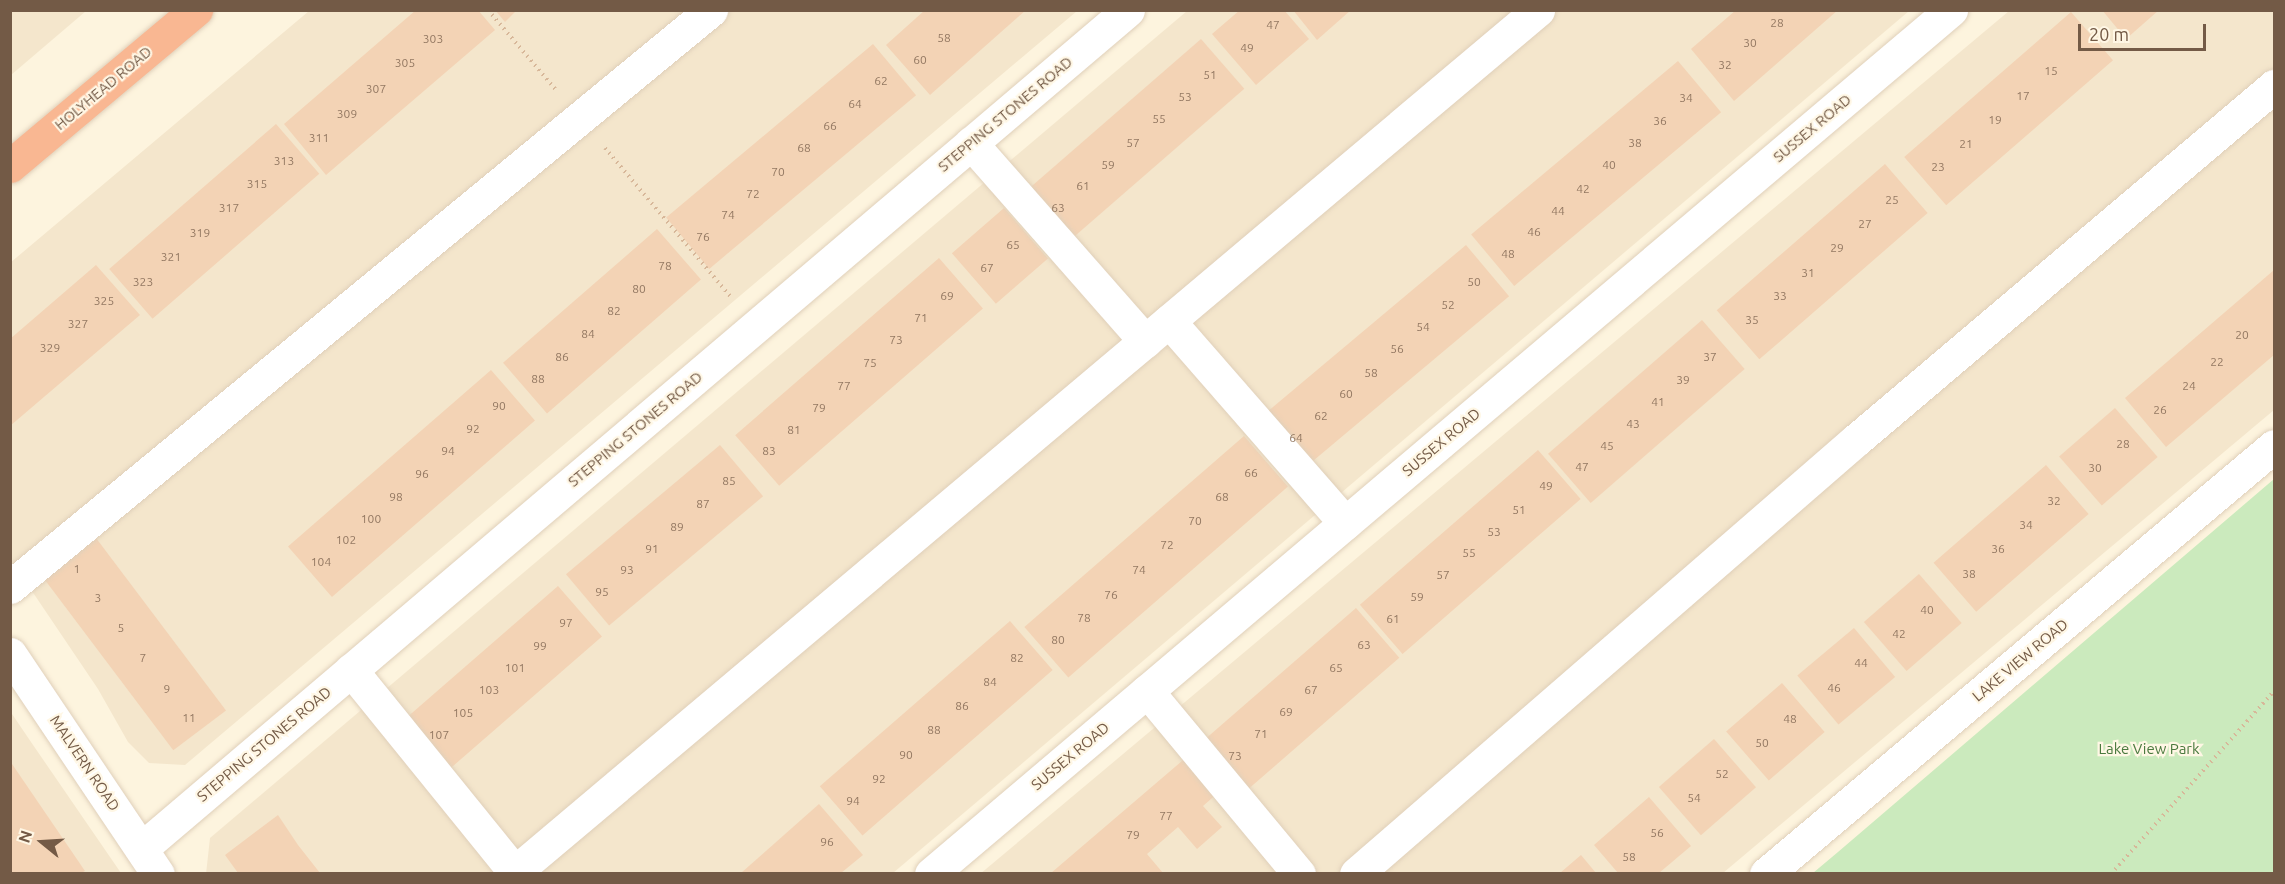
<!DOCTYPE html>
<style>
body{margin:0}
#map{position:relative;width:2285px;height:884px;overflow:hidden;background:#fdf4de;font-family:Ubuntu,sans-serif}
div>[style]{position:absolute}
.residential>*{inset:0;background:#f4e6cc}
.green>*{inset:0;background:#cbeabd}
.building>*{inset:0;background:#f3d3b5;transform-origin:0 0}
.path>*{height:4px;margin-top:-2px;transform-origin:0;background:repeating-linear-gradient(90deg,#d7b799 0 1.5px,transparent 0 6px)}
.roads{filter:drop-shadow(0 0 2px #e0d0ba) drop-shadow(0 0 2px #e0d0ba)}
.minor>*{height:33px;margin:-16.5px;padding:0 16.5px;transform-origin:16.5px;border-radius:16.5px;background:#fff}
.highway>*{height:33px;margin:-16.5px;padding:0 16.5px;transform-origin:16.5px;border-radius:16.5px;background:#f9b792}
span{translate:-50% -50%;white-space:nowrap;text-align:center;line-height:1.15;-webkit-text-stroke:4.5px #fff7e5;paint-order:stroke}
.number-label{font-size:12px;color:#937862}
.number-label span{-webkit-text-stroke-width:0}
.street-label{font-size:15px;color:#735a46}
.park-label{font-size:15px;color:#4a793e}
.frame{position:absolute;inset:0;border:12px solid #735a46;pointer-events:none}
.north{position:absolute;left:12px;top:812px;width:60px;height:60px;-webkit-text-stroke:4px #fff7e5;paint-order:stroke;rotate:288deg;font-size:16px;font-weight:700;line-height:24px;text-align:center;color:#735a46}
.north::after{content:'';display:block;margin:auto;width:21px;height:27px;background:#735a46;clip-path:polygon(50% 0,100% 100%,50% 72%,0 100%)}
.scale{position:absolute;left:2078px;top:24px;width:128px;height:27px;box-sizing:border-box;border:3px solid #735a46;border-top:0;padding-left:8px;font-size:18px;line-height:21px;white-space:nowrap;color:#735a46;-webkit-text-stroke:4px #fff7e5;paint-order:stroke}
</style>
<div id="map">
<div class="residential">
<i style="clip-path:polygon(11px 10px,86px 10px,86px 11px,11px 75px)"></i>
<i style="clip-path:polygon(309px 11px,1077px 11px,185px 765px,149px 763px,128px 742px,98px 689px,11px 560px,10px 263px)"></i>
<i style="clip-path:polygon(1187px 11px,1909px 11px,893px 873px,206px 874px,210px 838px)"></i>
<i style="clip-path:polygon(2009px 11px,2274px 11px,2274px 410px,1723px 873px,980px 874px)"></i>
<i style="clip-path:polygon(10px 711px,31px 742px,121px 873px,11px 873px)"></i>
</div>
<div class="green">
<i style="clip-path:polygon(2274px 479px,2274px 873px,1813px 873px,1838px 852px)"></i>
</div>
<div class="building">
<i style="clip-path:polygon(416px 10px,478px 10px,495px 30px,326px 175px,284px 124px)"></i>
<i style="clip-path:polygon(495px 10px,517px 10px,505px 22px)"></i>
<i style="clip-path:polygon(925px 10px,1026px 10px,930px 95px,886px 45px)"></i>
<i style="clip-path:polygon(1240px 10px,1284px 10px,1309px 39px,1256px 85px,1212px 34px)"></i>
<i style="clip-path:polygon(1293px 10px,1351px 10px,1317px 40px)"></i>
<i style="clip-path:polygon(1736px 10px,1838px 10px,1734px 101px,1691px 49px)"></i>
<i style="clip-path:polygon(2102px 10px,2159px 10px,2126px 39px)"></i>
<i style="left:2071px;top:12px;width:64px;height:221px;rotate:49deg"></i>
<i style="left:1201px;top:39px;width:66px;height:234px;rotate:49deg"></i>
<i style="left:873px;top:44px;width:67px;height:270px;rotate:50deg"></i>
<i style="left:1678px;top:61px;width:67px;height:270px;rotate:50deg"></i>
<i style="left:276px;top:124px;width:66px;height:221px;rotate:49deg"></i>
<i style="left:1885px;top:164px;width:65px;height:223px;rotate:49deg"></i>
<i style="left:1004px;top:208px;width:67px;height:69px;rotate:49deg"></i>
<i style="left:657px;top:229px;width:67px;height:204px;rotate:49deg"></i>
<i style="left:1466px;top:245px;width:67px;height:270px;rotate:50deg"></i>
<i style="left:939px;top:258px;width:67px;height:270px;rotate:49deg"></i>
<i style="clip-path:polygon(96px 265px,140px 315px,10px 426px,10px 339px)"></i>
<i style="clip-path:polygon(2274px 270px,2274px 355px,2166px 447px,2125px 398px)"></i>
<i style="left:1702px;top:320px;width:65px;height:204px;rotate:49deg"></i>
<i style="left:491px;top:370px;width:67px;height:269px;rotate:49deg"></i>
<i style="left:2115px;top:408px;width:65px;height:74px;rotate:49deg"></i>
<i style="left:1244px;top:436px;width:67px;height:291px;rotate:49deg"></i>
<i style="left:720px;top:445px;width:67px;height:201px;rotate:50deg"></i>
<i style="left:1538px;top:450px;width:65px;height:236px;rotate:49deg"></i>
<i style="left:2046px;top:465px;width:65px;height:149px;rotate:49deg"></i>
<i style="left:93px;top:534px;width:221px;height:66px;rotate:53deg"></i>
<i style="left:1919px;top:574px;width:65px;height:73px;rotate:49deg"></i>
<i style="left:558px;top:586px;width:67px;height:203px;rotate:49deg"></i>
<i style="left:1356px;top:608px;width:66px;height:205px;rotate:49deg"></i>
<i style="left:1010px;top:621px;width:65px;height:252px;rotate:49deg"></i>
<i style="left:1854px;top:628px;width:64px;height:74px;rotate:50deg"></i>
<i style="left:1782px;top:683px;width:65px;height:74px;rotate:49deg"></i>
<i style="left:1714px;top:739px;width:64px;height:73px;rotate:49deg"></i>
<i style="clip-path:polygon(1189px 755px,1220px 791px,1203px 806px,1222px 827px,1197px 849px,1178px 827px,1147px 854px,1163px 873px,1051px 873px)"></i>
<i style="clip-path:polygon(10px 761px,85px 871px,81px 873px,10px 873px)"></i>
<i style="clip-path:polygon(1649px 797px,1691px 846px,1659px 873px,1618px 873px,1594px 845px)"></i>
<i style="clip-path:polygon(819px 804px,863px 855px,841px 873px,741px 873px)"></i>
<i style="clip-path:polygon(278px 815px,298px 845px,320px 873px,238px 873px,225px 855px)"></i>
<i style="clip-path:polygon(1581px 855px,1596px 873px,1560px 873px)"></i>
</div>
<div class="path">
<i style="left:488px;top:10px;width:105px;rotate:49.6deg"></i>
<i style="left:605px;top:148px;width:194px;rotate:49.8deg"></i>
<i style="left:2111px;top:874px;width:245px;rotate:-48.3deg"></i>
</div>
<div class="roads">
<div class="minor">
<i style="left:971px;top:143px;width:264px;rotate:48.7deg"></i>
<i style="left:1169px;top:321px;width:268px;rotate:48.9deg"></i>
<i style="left:10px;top:587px;width:908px;rotate:-39.46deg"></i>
<i style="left:10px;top:654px;width:265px;rotate:56.1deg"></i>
<i style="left:351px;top:670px;width:262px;rotate:51deg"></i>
<i style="left:1147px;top:691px;width:238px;rotate:50.3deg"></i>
<i style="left:142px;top:848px;width:1294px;rotate:-40.36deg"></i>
<i style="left:515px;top:872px;width:1338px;rotate:-40.12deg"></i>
<i style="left:931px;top:874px;width:1337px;rotate:-40.27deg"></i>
<i style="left:1356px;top:874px;width:662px;rotate:-40.96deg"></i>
<i style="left:1856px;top:440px;width:548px;rotate:-40.26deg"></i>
<i style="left:1766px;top:874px;width:664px;rotate:-40.11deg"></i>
</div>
<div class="highway">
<i style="left:10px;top:166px;width:243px;rotate:-40deg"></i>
</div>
</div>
<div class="number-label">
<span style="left:1777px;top:23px">28</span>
<span style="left:1273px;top:25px">47</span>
<span style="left:944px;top:38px">58</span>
<span style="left:433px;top:39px">303</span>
<span style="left:1750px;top:43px">30</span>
<span style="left:1247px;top:48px">49</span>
<span style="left:920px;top:60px">60</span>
<span style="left:405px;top:63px">305</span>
<span style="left:1725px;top:65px">32</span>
<span style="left:2051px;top:71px">15</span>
<span style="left:1210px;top:75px">51</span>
<span style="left:881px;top:81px">62</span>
<span style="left:376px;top:89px">307</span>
<span style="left:2023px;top:96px">17</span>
<span style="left:1185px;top:97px">53</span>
<span style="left:1686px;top:98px">34</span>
<span style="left:855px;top:104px">64</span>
<span style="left:347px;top:114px">309</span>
<span style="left:1159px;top:119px">55</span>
<span style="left:1995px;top:120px">19</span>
<span style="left:1660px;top:121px">36</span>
<span style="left:830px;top:126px">66</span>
<span style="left:319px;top:138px">311</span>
<span style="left:1133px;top:143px">57</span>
<span style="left:1635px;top:143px">38</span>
<span style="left:1966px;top:144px">21</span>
<span style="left:804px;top:148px">68</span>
<span style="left:284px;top:161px">313</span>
<span style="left:1108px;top:165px">59</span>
<span style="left:1609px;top:165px">40</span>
<span style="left:1938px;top:167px">23</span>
<span style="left:778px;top:172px">70</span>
<span style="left:257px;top:184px">315</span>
<span style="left:1083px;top:186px">61</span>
<span style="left:1583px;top:189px">42</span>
<span style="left:753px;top:194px">72</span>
<span style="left:1892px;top:200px">25</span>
<span style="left:229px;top:208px">317</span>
<span style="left:1058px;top:208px">63</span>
<span style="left:1558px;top:211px">44</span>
<span style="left:728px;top:215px">74</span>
<span style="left:1865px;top:224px">27</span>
<span style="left:1534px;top:232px">46</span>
<span style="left:200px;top:233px">319</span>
<span style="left:703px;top:237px">76</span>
<span style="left:1013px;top:245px">65</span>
<span style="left:1837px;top:248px">29</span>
<span style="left:1508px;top:254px">48</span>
<span style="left:171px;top:257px">321</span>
<span style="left:665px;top:266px">78</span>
<span style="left:987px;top:268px">67</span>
<span style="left:1808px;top:273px">31</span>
<span style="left:143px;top:282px">323</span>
<span style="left:1474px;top:282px">50</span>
<span style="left:639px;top:289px">80</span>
<span style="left:947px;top:296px">69</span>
<span style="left:1780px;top:296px">33</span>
<span style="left:104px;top:301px">325</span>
<span style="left:1448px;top:305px">52</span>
<span style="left:614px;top:311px">82</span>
<span style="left:921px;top:318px">71</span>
<span style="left:1752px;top:320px">35</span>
<span style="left:78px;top:324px">327</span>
<span style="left:1423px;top:327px">54</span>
<span style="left:588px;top:334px">84</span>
<span style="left:2242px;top:335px">20</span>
<span style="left:896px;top:340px">73</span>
<span style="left:50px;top:348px">329</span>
<span style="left:1397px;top:349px">56</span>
<span style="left:562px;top:357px">86</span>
<span style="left:1710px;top:357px">37</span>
<span style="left:2217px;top:362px">22</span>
<span style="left:870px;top:363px">75</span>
<span style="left:1371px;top:373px">58</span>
<span style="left:538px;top:379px">88</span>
<span style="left:1683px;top:380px">39</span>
<span style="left:844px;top:386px">77</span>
<span style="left:2189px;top:386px">24</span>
<span style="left:1346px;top:394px">60</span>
<span style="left:1658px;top:402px">41</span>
<span style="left:499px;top:406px">90</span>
<span style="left:819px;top:408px">79</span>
<span style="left:2160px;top:410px">26</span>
<span style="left:1321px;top:416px">62</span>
<span style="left:1633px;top:424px">43</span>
<span style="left:473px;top:429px">92</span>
<span style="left:794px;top:430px">81</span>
<span style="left:1296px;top:438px">64</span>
<span style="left:2123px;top:444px">28</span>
<span style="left:1607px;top:446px">45</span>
<span style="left:448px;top:451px">94</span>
<span style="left:769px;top:451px">83</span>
<span style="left:1582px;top:467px">47</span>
<span style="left:2095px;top:468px">30</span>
<span style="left:1251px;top:473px">66</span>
<span style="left:422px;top:474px">96</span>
<span style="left:729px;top:481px">85</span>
<span style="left:1546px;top:486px">49</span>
<span style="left:396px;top:497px">98</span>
<span style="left:1222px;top:497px">68</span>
<span style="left:2054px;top:501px">32</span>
<span style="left:703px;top:504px">87</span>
<span style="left:1519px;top:510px">51</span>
<span style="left:371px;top:519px">100</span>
<span style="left:1195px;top:521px">70</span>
<span style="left:2026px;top:525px">34</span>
<span style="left:677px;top:527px">89</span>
<span style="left:1494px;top:532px">53</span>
<span style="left:346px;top:540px">102</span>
<span style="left:1167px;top:545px">72</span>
<span style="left:652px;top:549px">91</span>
<span style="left:1998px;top:549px">36</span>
<span style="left:1469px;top:553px">55</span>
<span style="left:321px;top:562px">104</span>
<span style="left:77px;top:569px">1</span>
<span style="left:627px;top:570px">93</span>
<span style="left:1139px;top:570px">74</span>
<span style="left:1969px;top:574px">38</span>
<span style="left:1443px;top:575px">57</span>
<span style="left:602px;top:592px">95</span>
<span style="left:1111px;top:595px">76</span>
<span style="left:1417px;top:597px">59</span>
<span style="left:98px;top:598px">3</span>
<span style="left:1927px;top:610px">40</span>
<span style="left:1084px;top:618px">78</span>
<span style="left:1393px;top:619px">61</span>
<span style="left:566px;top:623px">97</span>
<span style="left:121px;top:628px">5</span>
<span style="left:1899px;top:634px">42</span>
<span style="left:1058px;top:640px">80</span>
<span style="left:1364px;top:645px">63</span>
<span style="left:540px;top:646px">99</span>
<span style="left:143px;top:658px">7</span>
<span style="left:1017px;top:658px">82</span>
<span style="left:1861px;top:663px">44</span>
<span style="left:515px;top:668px">101</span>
<span style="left:1336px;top:668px">65</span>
<span style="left:990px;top:682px">84</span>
<span style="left:1834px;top:688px">46</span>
<span style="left:167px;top:689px">9</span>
<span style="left:489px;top:690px">103</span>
<span style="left:1311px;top:690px">67</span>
<span style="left:962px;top:706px">86</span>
<span style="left:1286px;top:712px">69</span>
<span style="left:463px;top:713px">105</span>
<span style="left:189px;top:718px">11</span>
<span style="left:1790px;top:719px">48</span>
<span style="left:934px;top:730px">88</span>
<span style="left:1261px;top:734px">71</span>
<span style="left:439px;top:735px">107</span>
<span style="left:1762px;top:743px">50</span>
<span style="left:906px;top:755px">90</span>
<span style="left:1235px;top:756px">73</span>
<span style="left:1722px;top:774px">52</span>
<span style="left:879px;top:779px">92</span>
<span style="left:1694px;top:798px">54</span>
<span style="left:853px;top:801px">94</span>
<span style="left:1166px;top:816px">77</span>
<span style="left:1657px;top:833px">56</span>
<span style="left:1133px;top:835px">79</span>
<span style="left:827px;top:842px">96</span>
<span style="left:1629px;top:857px">58</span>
</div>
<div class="street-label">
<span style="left:103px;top:88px;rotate:-40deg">HOLYHEAD ROAD</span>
<span style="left:1005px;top:114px;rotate:-40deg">STEPPING STONES ROAD</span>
<span style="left:1812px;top:128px;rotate:-40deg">SUSSEX ROAD</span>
<span style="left:635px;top:429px;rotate:-40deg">STEPPING STONES ROAD</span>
<span style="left:1441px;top:442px;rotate:-40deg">SUSSEX ROAD</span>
<span style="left:2020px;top:660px;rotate:-40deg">LAKE VIEW ROAD</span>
<span style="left:264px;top:744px;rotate:-40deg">STEPPING STONES ROAD</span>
<span style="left:1070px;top:756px;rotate:-40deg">SUSSEX ROAD</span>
<span style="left:85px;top:763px;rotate:56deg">MALVERN ROAD</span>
</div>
<div class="park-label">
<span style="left:2149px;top:749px">Lake View Park</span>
</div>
<div class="frame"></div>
<div class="north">N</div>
<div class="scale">20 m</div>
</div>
